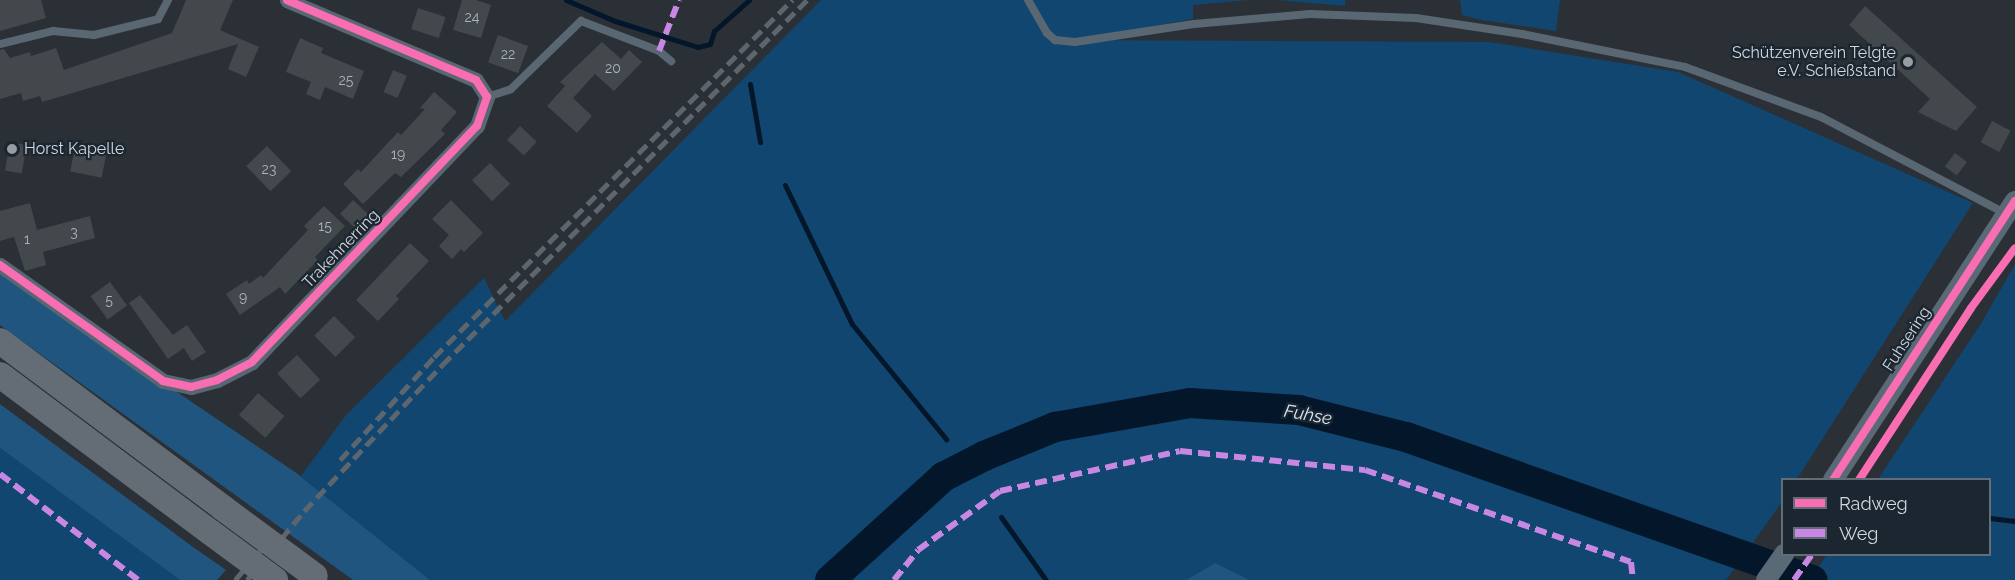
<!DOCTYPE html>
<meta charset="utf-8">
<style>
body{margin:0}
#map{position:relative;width:2015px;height:580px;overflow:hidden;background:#2a3035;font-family:Raleway,sans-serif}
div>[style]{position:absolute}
.green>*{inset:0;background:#10466f}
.forest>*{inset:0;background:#20557f}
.stream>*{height:5px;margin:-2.5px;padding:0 2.5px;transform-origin:2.5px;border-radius:2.5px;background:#04172a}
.river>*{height:30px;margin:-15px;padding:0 15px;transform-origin:15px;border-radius:15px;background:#04172a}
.building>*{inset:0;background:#42484c;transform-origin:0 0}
.lane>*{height:8px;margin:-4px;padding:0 4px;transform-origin:4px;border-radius:4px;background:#596773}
.street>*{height:15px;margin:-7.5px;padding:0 7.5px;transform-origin:7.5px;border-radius:7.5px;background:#596773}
.secondary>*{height:20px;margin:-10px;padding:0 10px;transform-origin:10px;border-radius:10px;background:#5a6976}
.highway>*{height:26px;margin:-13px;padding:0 13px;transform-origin:13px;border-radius:13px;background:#646c76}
.rail>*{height:4.5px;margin-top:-2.25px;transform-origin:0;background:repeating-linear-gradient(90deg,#5d666e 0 12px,transparent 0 18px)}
.highway-bridge>*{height:26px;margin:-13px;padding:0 13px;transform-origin:13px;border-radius:13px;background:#646c76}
.quiet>*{height:6px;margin-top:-3px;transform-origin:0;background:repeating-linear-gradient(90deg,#c787e3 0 12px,transparent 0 18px)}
.cycleway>*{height:8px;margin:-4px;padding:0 4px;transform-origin:4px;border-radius:4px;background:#f96db3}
.dots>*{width:16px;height:16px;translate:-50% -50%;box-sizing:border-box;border:3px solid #1c2630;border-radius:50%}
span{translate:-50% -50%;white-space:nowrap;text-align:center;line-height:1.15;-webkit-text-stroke:4.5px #1c2630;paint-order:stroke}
.number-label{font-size:14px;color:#acb3ba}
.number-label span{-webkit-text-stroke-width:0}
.poi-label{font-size:16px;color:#d0d7de}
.right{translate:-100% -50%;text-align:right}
.left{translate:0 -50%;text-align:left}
.street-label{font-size:16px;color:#d0d7de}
.water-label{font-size:18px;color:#d4e7f9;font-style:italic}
.legend{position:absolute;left:1781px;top:478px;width:210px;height:78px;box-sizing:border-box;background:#1c2630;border:2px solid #646d76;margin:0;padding:8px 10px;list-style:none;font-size:18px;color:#d0d7de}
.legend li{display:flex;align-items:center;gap:12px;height:30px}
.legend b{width:30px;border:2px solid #646d76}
</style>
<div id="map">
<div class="green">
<i style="clip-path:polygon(821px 0,1249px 0,1193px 5px,1193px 19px,1076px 40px,1490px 42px,1678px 72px,1973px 203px,1797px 479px,1782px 480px,1782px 502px,1726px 580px,1250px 580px,1215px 563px,1186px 580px,430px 580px,295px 472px,301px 476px,346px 415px,484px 278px,505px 321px)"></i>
<i style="clip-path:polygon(1276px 0,1345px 0,1345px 6px)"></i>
<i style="clip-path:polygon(1460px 0,1560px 0,1556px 31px,1481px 20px,1462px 15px)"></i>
<i style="clip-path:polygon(2015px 264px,2015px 580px,1809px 580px,1827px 555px,1990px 554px,1990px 480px,1878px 479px,1982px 322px)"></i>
<i style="clip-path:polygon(0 448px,180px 580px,0 580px)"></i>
</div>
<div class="forest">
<i style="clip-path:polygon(0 272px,295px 472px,430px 580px,353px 580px,0 325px)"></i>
<i style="clip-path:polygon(0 404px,193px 547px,226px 570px,217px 580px,180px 580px,0 448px)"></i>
<i style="clip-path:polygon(1215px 563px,1250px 580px,1186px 580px)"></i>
</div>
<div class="stream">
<i style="left:566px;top:0;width:53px;rotate:23.2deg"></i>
<i style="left:615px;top:21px;width:87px;rotate:17.4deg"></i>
<i style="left:698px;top:47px;width:12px;rotate:-14deg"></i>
<i style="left:710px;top:44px;width:14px;rotate:-73deg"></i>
<i style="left:714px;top:31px;width:47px;rotate:-41.5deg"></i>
<i style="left:750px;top:84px;width:59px;rotate:80.2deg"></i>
<i style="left:785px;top:185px;width:154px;rotate:64.3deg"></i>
<i style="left:852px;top:324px;width:149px;rotate:50.7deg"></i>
<i style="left:1001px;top:517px;width:77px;rotate:54.5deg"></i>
<i style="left:1990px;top:518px;width:25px;rotate:7deg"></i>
</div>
<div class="river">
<i style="left:830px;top:580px;width:153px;rotate:-42.3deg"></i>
<i style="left:943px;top:477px;width:46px;rotate:-27.1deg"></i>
<i style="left:984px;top:456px;width:77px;rotate:-22.2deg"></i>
<i style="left:1055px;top:427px;width:137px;rotate:-10.1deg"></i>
<i style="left:1190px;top:403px;width:109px;rotate:3.7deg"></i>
<i style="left:1299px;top:410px;width:110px;rotate:14.2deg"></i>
<i style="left:1406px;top:437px;width:431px;rotate:19.4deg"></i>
</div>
<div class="building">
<i style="clip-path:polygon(0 0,41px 0,46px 18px,0 31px)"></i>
<i style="clip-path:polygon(186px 0,233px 0,220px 30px,259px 47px,246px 77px,228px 69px,238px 44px,42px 102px,40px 96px,23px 101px,21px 93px,0 99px,0 50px,4px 49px,10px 58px,30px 52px,31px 56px,56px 48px,64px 70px,172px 33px)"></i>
<i style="clip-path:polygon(462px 0,476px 0,491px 5px,481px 38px,453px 30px)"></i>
<i style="clip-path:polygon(1865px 6px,1977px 107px,1956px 131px,1918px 112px,1930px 99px,1849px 25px)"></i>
<i style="left:418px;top:8px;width:29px;height:22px;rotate:18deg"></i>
<i style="left:498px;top:35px;width:32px;height:29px;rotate:20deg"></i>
<i style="clip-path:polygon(300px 38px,323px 48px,321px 53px,364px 71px,353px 99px,325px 87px,320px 100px,306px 94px,311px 82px,286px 72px)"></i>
<i style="clip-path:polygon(602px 42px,621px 59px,629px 50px,642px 62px,614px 91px,595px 74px,573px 98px,592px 116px,577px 133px,547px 106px,565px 86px,560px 82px)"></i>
<i style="left:393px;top:70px;width:15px;height:24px;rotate:23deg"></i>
<i style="clip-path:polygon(434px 92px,457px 112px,441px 130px,445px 134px,401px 177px,395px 173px,363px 204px,343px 184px,358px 169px,361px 172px,398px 132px,401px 135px,425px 109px,420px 108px)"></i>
<i style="left:1992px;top:121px;width:21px;height:24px;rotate:28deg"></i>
<i style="left:520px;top:126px;width:23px;height:19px;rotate:43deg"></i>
<i style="left:10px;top:142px;width:17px;height:29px;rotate:10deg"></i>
<i style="left:267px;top:146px;width:35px;height:29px;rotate:46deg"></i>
<i style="left:75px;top:147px;width:32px;height:25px;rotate:11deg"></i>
<i style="left:1955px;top:153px;width:15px;height:17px;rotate:37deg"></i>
<i style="left:490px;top:163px;width:29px;height:25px;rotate:46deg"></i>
<i style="left:353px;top:200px;width:22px;height:19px;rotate:43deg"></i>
<i style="clip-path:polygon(451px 200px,483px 233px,464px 252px,461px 249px,452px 259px,439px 246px,449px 235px,432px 219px)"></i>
<i style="clip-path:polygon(30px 203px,37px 230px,90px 216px,95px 238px,43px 252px,46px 265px,25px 271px,14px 237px,0 241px,0 211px)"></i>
<i style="clip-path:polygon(324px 206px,345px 226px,315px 257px,318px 260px,285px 294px,280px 287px,240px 315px,226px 294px,247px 280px,249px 284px,261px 275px,263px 278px,308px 230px,304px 226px)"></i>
<i style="clip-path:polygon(410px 243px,429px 261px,396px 296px,399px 299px,378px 321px,356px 300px)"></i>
<i style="left:110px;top:282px;width:29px;height:24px;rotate:54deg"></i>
<i style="clip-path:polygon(140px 295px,173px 335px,187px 325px,206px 352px,192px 361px,184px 348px,168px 359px,129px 303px)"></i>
<i style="left:334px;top:316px;width:30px;height:28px;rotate:45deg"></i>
<i style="left:297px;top:355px;width:34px;height:27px;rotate:47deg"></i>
<i style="left:258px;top:393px;width:35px;height:29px;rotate:41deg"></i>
</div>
<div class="lane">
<i style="left:1028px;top:0;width:38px;rotate:60deg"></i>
<i style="left:1047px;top:33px;width:11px;rotate:41deg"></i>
<i style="left:1055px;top:40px;width:20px;rotate:6deg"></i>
<i style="left:1075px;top:42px;width:120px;rotate:-8.6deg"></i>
<i style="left:1194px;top:24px;width:116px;rotate:-4.9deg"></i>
<i style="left:1310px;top:14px;width:106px;rotate:2.2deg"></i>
<i style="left:1416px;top:18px;width:107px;rotate:8.6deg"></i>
<i style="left:1522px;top:34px;width:166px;rotate:11.4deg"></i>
<i style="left:1685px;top:67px;width:145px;rotate:20.2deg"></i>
<i style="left:1821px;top:117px;width:208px;rotate:27.6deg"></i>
<i style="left:0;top:44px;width:55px;rotate:-13.8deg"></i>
<i style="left:53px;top:31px;width:41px;rotate:5.6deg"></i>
<i style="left:94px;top:35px;width:66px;rotate:-14deg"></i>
<i style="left:158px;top:19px;width:21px;rotate:-62deg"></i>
<i style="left:487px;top:97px;width:25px;rotate:-18deg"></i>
<i style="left:511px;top:89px;width:98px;rotate:-44.2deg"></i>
<i style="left:581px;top:21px;width:84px;rotate:21deg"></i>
<i style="left:659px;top:51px;width:16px;rotate:40deg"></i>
</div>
<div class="street">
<i style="left:0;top:265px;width:200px;rotate:35.4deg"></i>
<i style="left:163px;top:381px;width:29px;rotate:12deg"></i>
<i style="left:191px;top:387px;width:27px;rotate:-15deg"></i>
<i style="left:217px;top:380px;width:39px;rotate:-27deg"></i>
<i style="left:252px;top:362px;width:326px;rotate:-46.4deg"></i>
<i style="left:477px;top:126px;width:31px;rotate:-71deg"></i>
<i style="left:487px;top:97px;width:20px;rotate:-123deg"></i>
<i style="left:476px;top:80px;width:205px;rotate:-157.1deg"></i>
</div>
<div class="secondary">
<i style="left:1833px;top:480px;width:333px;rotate:-56.9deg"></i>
<i style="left:1766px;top:580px;width:32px;rotate:-55deg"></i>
</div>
<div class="highway">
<i style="left:0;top:341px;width:279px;rotate:36.8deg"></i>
<i style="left:0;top:375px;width:262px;rotate:36.8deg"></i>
</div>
<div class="rail">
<i style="left:340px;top:460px;width:139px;rotate:-47.6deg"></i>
<i style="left:434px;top:357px;width:506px;rotate:-44.92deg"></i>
<i style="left:235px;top:580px;width:54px;rotate:-49.5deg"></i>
<i style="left:247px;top:580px;width:89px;rotate:-50.4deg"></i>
<i style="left:304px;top:511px;width:201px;rotate:-46.6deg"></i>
<i style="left:442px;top:365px;width:516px;rotate:-45deg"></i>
</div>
<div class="highway-bridge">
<i style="left:223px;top:508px;width:114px;rotate:36.5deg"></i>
<i style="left:210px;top:532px;width:81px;rotate:36.4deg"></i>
</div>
<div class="quiet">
<i style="left:659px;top:51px;width:55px;rotate:-68.6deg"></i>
<i style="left:0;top:474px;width:174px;rotate:37.5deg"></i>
<i style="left:894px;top:580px;width:38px;rotate:-51deg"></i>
<i style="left:918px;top:550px;width:101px;rotate:-35.7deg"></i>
<i style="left:1000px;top:491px;width:184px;rotate:-12.5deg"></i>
<i style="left:1180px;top:451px;width:186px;rotate:5.9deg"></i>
<i style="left:1365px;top:470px;width:281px;rotate:19.1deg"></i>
<i style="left:1631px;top:562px;width:18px;rotate:84deg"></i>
<i style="left:1794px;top:580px;width:32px;rotate:-55deg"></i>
</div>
<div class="cycleway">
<i style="left:0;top:265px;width:200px;rotate:35.4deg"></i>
<i style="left:163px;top:381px;width:29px;rotate:12deg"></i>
<i style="left:191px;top:387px;width:27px;rotate:-15deg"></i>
<i style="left:217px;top:380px;width:39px;rotate:-27deg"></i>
<i style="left:252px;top:362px;width:326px;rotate:-46.4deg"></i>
<i style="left:477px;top:126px;width:31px;rotate:-71deg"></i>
<i style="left:487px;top:97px;width:20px;rotate:-123deg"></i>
<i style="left:476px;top:80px;width:205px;rotate:-157.1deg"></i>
<i style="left:1833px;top:480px;width:333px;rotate:-56.9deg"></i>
<i style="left:1859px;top:480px;width:205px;rotate:-56.9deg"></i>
<i style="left:1971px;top:308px;width:74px;rotate:-53.7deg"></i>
</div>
<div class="dots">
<i style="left:1908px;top:62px;background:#969da3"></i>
<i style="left:12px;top:149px;background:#969da3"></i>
</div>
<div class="number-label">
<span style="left:472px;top:17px">24</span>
<span style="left:508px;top:54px">22</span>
<span style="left:613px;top:68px">20</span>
<span style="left:346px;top:80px">25</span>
<span style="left:398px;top:154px">19</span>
<span style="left:269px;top:169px">23</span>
<span style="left:325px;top:226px">15</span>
<span style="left:74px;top:232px">3</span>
<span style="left:27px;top:239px">1</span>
<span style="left:243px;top:297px">9</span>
<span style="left:109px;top:300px">5</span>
</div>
<div class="poi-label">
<span class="right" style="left:1896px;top:62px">Schützenverein Telgte<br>e.V. Schießstand</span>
<span class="left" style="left:24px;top:149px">Horst Kapelle</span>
</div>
<div class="street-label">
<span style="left:341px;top:249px;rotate:-46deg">Trakehnerring</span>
<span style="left:1907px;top:339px;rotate:-57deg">Fuhsering</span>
</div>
<div class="water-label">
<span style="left:1308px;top:415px;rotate:10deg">Fuhse</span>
</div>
<ul class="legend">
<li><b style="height:8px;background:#f96db3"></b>Radweg</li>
<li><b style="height:8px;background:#c787e3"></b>Weg</li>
</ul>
</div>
